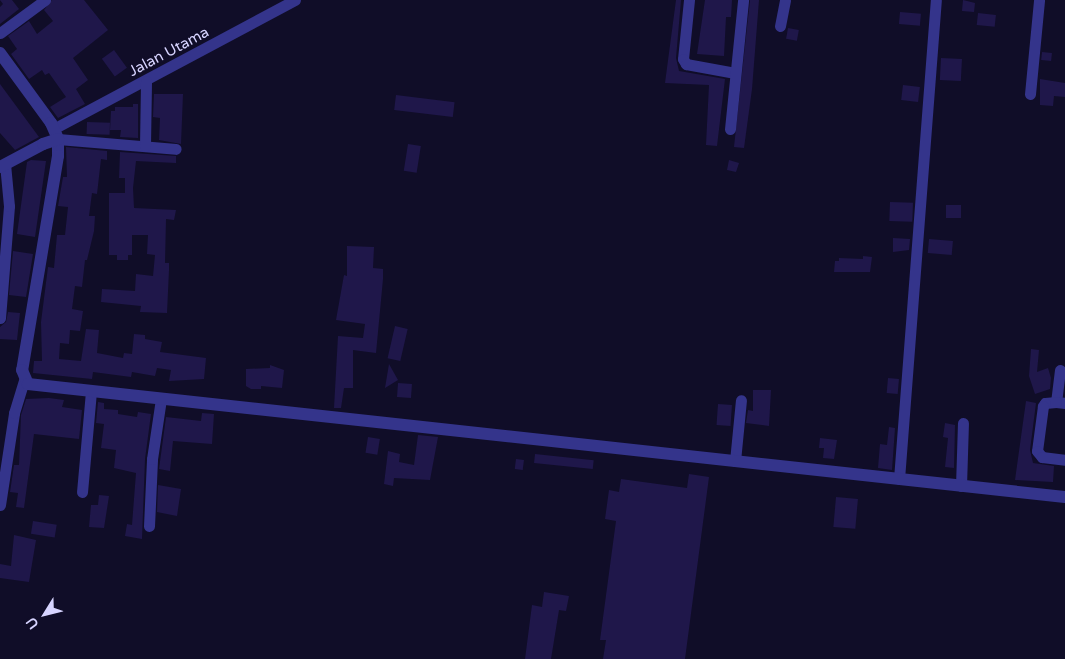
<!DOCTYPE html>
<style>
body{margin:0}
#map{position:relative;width:1065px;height:659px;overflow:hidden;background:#100d28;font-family:"Varela Round",sans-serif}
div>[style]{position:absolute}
.building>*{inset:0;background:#1f174a;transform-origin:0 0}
.minor>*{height:11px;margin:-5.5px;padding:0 5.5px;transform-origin:5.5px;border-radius:5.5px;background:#34348b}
.tertiary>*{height:12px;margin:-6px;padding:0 6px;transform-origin:6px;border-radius:6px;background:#34348b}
span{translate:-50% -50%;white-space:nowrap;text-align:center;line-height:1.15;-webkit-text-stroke:4.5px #100d28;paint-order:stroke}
.street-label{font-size:15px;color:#d7d4ff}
.north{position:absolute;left:20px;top:589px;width:50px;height:50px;-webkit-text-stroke:4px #100d28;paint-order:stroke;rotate:234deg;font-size:14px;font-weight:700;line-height:20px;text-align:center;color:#d7d4ff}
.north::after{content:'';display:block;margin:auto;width:18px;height:22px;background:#d7d4ff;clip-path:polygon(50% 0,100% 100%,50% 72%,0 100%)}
</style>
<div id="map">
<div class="building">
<i style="clip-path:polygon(0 0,12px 0,19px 9px,0 24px,0 7px,3px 4px)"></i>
<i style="clip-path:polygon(52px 0,84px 0,108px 30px,73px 58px,88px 80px,76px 89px,85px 104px,58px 118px,50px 107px,66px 97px,49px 73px,45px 75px,42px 70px,29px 79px,11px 54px,17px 49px,8px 36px,29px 21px,37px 34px,53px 21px,44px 10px)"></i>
<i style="clip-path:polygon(676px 0,681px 0,676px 58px,679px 71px,725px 79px,717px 146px,706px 145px,709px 85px,665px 83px)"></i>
<i style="clip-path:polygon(705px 0,732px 0,731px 17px,726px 17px,724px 56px,697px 54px)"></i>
<i style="clip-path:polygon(750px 0,759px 0,752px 89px,744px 148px,734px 147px)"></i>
<i style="clip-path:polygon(963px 0,975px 3px,974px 12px,962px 11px)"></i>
<i style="left:900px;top:12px;width:21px;height:12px;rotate:5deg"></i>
<i style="left:978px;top:13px;width:18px;height:12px;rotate:6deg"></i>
<i style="left:788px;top:28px;width:11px;height:11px;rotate:10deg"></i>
<i style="left:114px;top:50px;width:22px;height:15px;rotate:54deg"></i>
<i style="left:1042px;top:52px;width:10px;height:8px;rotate:6deg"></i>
<i style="left:941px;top:58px;width:21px;height:22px;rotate:3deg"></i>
<i style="clip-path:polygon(1040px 79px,1065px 83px,1065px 97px,1054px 96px,1053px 106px,1040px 105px)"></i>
<i style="clip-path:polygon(0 84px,39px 137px,15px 150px,0 133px)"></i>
<i style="left:903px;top:85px;width:17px;height:15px;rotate:7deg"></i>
<i style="clip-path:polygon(154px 94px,183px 94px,181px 144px,159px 140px,160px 118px,153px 117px)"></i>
<i style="left:396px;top:95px;width:59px;height:15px;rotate:7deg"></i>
<i style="clip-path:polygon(133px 104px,138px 104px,138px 138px,120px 137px,121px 130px,110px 130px,111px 111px,115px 111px,115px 107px,133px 107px)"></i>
<i style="left:87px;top:122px;width:23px;height:12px;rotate:2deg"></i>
<i style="left:408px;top:144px;width:13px;height:27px;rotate:9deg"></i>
<i style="clip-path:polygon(66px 147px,107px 151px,107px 160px,101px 159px,97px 194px,92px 193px,89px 216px,95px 216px,94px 231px,87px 260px,85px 260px,82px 287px,75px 286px,72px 309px,83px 311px,80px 331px,70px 330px,69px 344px,60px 343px,59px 359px,81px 361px,86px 329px,99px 330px,97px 353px,123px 358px,124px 353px,132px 354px,134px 334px,145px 335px,145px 339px,162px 342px,160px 352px,206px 358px,204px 379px,169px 381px,171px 370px,157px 368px,155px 376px,132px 372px,131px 377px,93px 372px,92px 379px,33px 373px,34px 361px,42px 361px,41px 322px,48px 267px,54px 268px,57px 235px,65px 235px,68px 207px,58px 206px,63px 177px,67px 177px)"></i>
<i style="clip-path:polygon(120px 152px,176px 156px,176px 163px,136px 161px,133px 188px,134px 208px,176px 210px,174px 220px,166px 219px,165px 263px,169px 263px,169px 270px,167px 313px,140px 312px,141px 306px,101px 302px,102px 289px,135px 291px,136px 274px,153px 276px,155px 255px,147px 254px,148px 235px,132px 235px,132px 255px,128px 255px,128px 260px,117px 260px,117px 255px,109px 255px,109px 193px,125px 193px,125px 178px,119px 178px)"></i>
<i style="clip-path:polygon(31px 160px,46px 161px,35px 237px,17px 234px,27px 162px)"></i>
<i style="clip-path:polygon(729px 160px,739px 163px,736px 172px,727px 170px)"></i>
<i style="left:890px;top:202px;width:23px;height:19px;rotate:2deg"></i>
<i style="left:946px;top:205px;width:15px;height:13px"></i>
<i style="clip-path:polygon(893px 238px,910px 239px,909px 250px,893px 252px)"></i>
<i style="left:929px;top:239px;width:24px;height:14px;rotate:5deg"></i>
<i style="clip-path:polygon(347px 246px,374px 247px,373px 268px,383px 269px,383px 279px,376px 353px,353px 350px,353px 388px,344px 388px,341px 408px,334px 408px,338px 336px,363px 338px,365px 324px,336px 320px,344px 275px,347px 276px)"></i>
<i style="clip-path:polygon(13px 251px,33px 254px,26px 297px,9px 295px)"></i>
<i style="clip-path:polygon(863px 256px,872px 257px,870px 272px,834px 272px,835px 261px,839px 261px,839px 258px,863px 259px)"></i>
<i style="clip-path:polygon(8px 312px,20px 313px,17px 340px,0 339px,0 327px,6px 322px)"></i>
<i style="left:395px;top:326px;width:13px;height:33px;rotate:13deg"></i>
<i style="clip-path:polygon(1031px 349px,1039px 350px,1037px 372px,1048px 368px,1051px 378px,1050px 389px,1035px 394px,1029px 376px)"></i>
<i style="clip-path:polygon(389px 364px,398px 380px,385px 388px)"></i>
<i style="clip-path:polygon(270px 365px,284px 370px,282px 388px,261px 386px,261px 389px,251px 389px,246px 386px,246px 369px,270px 368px)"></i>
<i style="left:888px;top:378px;width:11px;height:15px;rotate:5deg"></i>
<i style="left:398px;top:383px;width:14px;height:14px;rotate:4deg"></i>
<i style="clip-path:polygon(753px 390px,771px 390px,769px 426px,746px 423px,748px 410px,753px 411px)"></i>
<i style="clip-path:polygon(49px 398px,64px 400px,62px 407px,82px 410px,79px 439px,34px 434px,24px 508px,16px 507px,18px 493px,10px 492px,14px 465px,19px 465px,21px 415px,26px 399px)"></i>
<i style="clip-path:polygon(1026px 401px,1036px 403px,1030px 450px,1033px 463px,1054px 466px,1053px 482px,1015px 480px)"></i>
<i style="clip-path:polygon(98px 402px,104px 403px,104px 409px,118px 410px,118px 414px,137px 417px,138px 412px,151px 414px,145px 459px,142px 539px,125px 536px,127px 524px,132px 525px,136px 473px,114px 468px,116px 450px,101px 448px,104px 424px,96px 423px)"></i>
<i style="left:718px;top:404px;width:14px;height:21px;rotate:4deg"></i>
<i style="clip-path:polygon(202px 413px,214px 414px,212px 444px,173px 441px,170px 471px,159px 469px,166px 417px,201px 421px)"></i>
<i style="clip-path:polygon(945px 423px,955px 425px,954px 468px,945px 467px,948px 438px,943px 437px)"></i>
<i style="clip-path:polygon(889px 427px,895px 428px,892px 470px,878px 468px,880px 444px,887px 445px)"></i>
<i style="clip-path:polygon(418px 435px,438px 437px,430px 480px,394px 478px,393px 486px,384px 484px,388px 451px,400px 454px,399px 462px,414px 465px)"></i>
<i style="left:368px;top:437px;width:12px;height:16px;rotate:9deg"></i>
<i style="clip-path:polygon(820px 438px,837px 440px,834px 459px,823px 458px,824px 448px,819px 448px)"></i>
<i style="left:535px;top:454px;width:59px;height:9px;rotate:6deg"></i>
<i style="left:516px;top:459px;width:8px;height:10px;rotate:7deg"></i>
<i style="clip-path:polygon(689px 474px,709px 477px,685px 659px,603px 659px,606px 640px,600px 640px,616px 521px,605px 519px,609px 490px,619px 492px,621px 479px,687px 488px)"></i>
<i style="clip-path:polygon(158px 485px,181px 489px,177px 516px,157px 512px)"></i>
<i style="clip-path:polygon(99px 495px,109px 496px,104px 528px,89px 527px,91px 505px,98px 505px)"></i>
<i style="left:836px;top:497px;width:22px;height:30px;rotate:5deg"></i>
<i style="left:33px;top:521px;width:24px;height:13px;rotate:9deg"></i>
<i style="clip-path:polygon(14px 535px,36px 540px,29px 582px,0 578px,0 564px,11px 566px)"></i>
<i style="clip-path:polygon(544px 592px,569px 596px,566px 611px,559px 610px,551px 659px,525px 659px,532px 605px,542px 607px)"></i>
</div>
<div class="minor">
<i style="left:689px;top:0;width:59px;rotate:95.8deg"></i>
<i style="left:683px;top:59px;width:6px;rotate:59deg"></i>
<i style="left:686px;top:64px;width:50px;rotate:10.4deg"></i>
<i style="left:780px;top:26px;width:26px;rotate:-79deg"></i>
<i style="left:0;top:33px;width:56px;rotate:-36.3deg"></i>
<i style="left:1030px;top:94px;width:94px;rotate:-84.5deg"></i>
<i style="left:55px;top:128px;width:272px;rotate:-28.1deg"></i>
<i style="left:730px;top:129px;width:130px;rotate:-84.2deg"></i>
<i style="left:58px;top:139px;width:118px;rotate:4.8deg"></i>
<i style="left:145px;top:146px;width:65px;rotate:-89.1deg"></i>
<i style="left:0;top:318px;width:112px;rotate:-85.4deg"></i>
<i style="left:9px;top:206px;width:42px;rotate:-95.4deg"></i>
<i style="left:1060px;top:370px;width:32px;rotate:97deg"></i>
<i style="left:1056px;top:402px;width:9px;rotate:6deg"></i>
<i style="left:1056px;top:402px;width:11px;rotate:175deg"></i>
<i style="left:1045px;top:403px;width:4px;rotate:124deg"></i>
<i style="left:1043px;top:406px;width:45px;rotate:97.6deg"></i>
<i style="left:1037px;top:451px;width:8px;rotate:50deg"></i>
<i style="left:1042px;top:457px;width:23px;rotate:7deg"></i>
<i style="left:735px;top:461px;width:61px;rotate:-84.4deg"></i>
<i style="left:899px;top:479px;width:480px;rotate:-85.6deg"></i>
<i style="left:961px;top:486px;width:63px;rotate:-88.2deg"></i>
<i style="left:82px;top:492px;width:100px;rotate:-84.9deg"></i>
<i style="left:0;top:505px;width:93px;rotate:-81.3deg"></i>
<i style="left:14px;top:413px;width:34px;rotate:-73deg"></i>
<i style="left:149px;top:526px;width:67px;rotate:-87.4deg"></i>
<i style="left:152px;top:459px;width:61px;rotate:-81.5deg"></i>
</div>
<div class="tertiary">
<i style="left:0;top:53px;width:87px;rotate:53.9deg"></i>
<i style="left:51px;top:123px;width:17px;rotate:66deg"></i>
<i style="left:58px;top:139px;width:17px;rotate:90deg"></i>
<i style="left:58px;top:156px;width:217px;rotate:99.5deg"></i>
<i style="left:22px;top:370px;width:15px;rotate:67deg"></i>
<i style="left:28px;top:384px;width:1043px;rotate:6.22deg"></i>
<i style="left:0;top:167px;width:49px;rotate:-28.1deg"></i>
<i style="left:43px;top:144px;width:16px;rotate:-18deg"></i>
</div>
<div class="street-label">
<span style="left:169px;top:52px;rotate:-28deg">Jalan Utama</span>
</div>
<div class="north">U</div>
</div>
